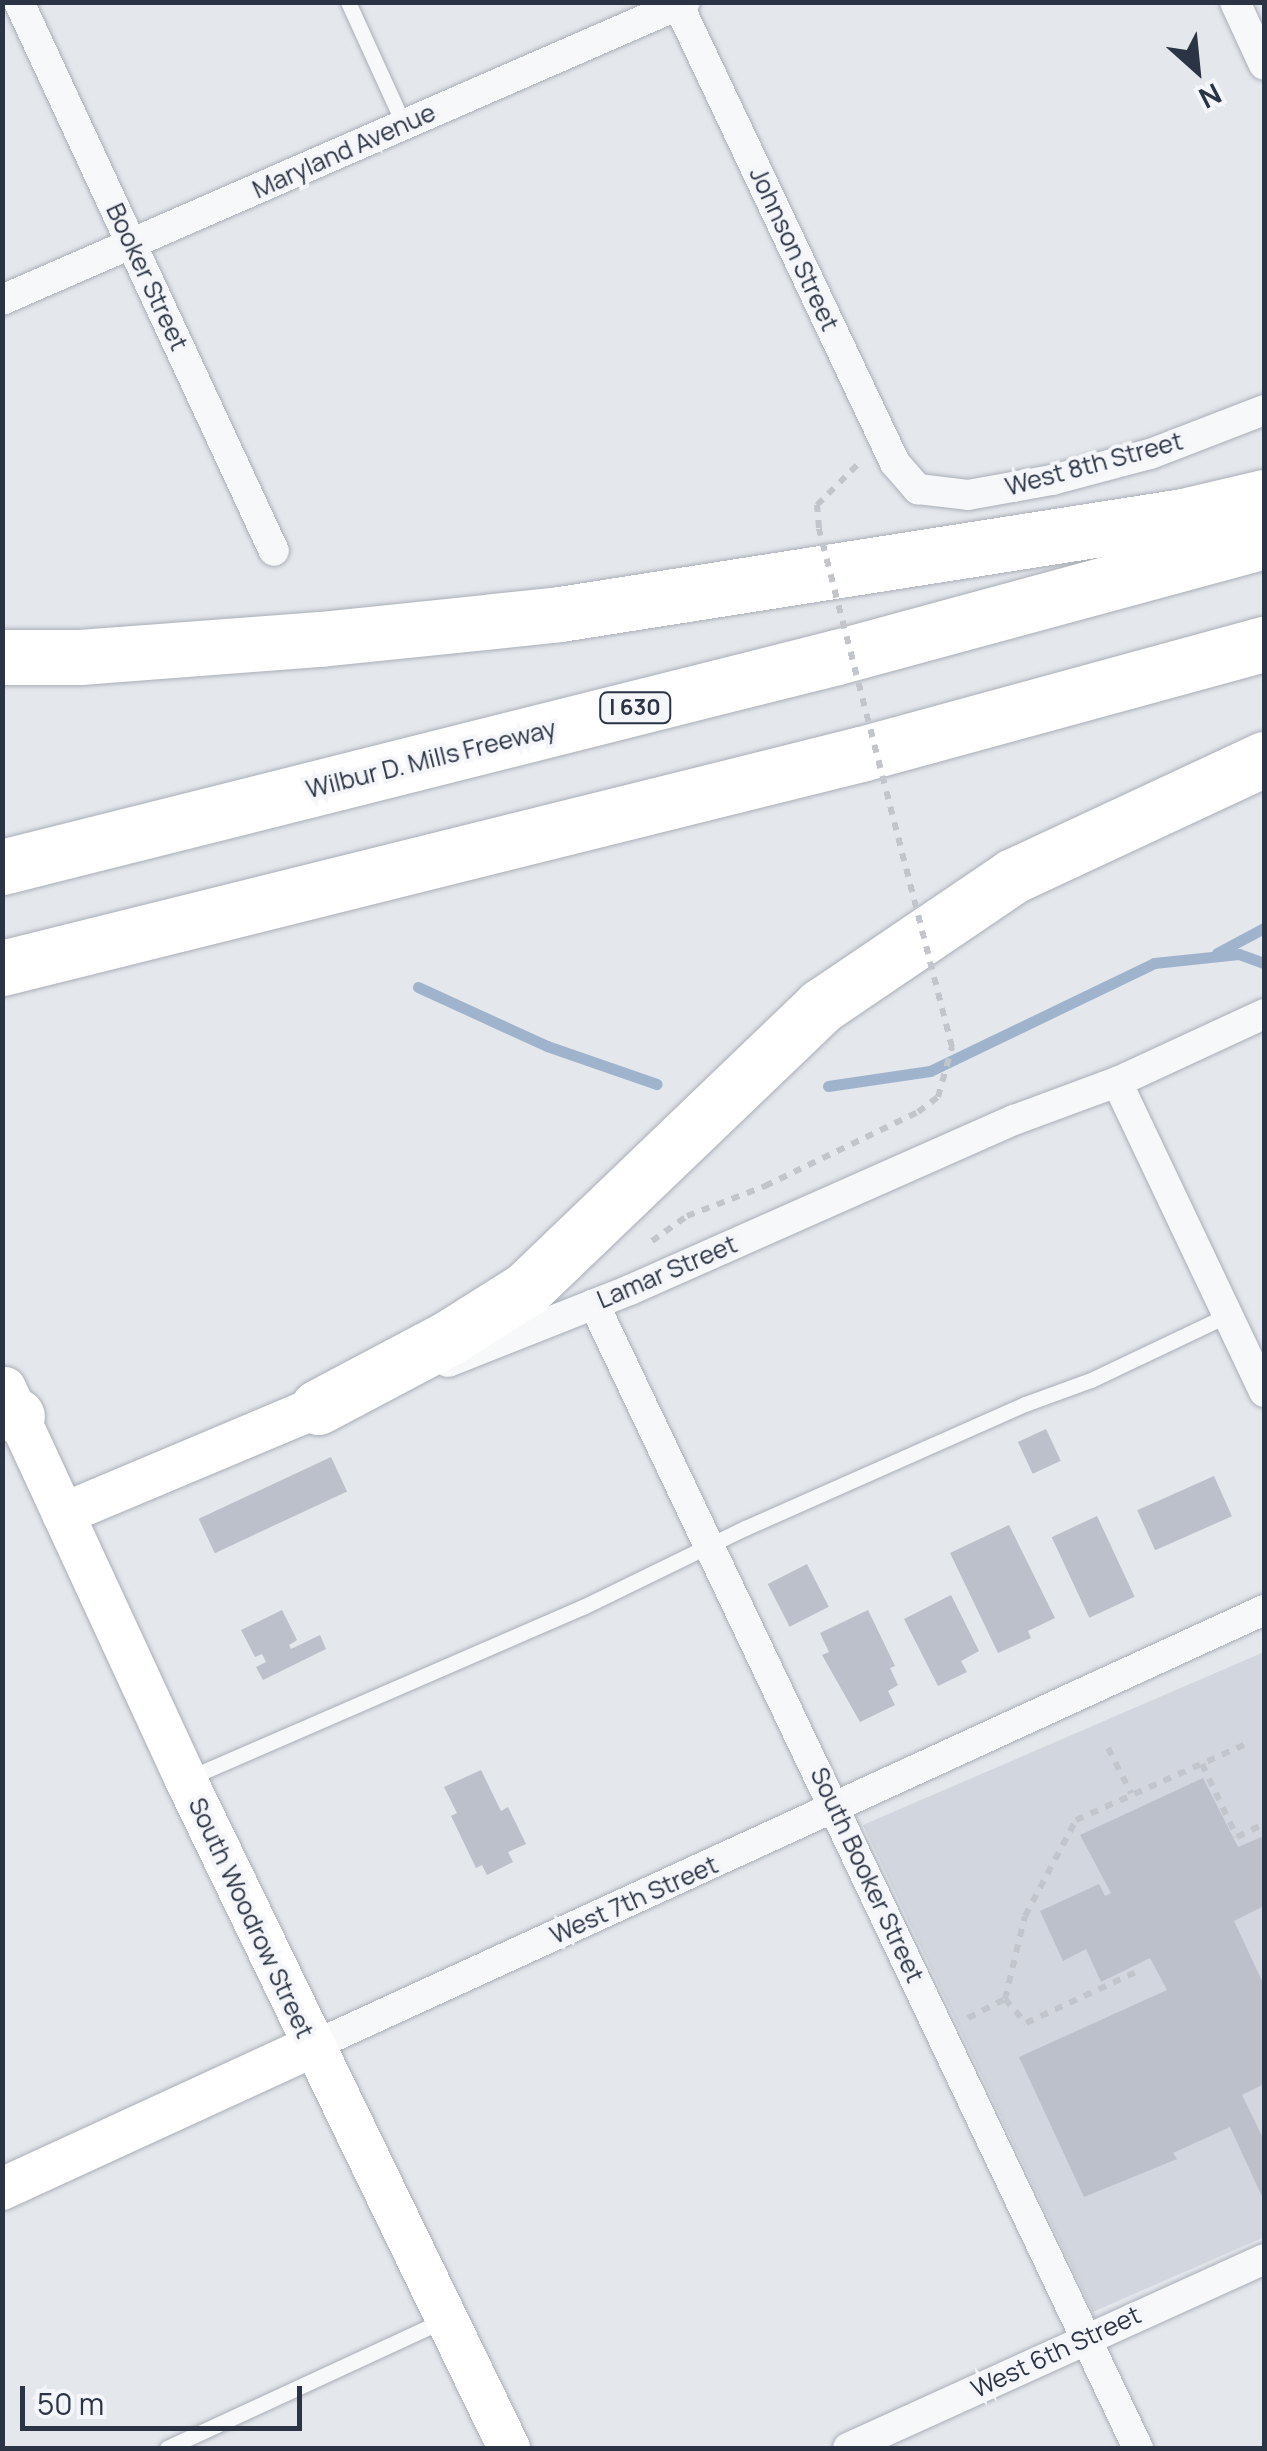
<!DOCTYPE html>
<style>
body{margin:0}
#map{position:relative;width:1267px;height:2451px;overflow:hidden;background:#e4e7ec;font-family:Manrope,sans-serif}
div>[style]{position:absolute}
.built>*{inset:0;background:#d2d6de}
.stream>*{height:11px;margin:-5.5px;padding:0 5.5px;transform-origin:5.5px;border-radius:5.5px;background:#9fb4cc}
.building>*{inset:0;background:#bbc0ca;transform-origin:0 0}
.path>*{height:6px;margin-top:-3px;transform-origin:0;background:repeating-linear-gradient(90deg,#c2c5cb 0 8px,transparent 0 16px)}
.roads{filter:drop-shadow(0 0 2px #a9aeb7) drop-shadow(0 0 2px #a9aeb7)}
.lane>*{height:15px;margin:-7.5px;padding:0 7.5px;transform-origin:7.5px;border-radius:7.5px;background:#f7f8fa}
.street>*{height:30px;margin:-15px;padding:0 15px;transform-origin:15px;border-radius:15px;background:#f7f8fa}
.secondary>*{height:42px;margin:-21px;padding:0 21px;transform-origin:21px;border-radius:21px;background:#fff}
.highway>*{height:55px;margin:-27.5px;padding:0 27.5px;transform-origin:27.5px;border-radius:27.5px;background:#fff}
.path-bridge>*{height:6px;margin-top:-3px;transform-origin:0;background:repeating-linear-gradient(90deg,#c2c5cb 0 8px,transparent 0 16px)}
span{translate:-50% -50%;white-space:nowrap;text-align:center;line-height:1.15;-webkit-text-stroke:8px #f4f6f9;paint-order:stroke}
.shield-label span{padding:2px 8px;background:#f4f6f9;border:2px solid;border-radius:8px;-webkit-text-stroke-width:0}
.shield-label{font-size:22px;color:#2b3445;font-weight:700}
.street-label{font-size:25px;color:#2b3445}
.frame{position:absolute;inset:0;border:5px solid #2b3445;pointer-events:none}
.north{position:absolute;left:1147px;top:20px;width:100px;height:100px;-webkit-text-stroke:8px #f4f6f9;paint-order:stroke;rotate:153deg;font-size:28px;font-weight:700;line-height:40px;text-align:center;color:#2b3445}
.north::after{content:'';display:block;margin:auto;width:35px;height:45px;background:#2b3445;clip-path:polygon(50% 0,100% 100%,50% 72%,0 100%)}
.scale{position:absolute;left:20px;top:2386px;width:282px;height:45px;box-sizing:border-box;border:5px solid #2b3445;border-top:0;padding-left:12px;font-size:30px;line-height:35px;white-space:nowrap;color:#2b3445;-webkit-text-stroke:8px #f4f6f9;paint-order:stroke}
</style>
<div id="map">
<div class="built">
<i style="clip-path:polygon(1264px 1652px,1264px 2237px,1093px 2312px,863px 1825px)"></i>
</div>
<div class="stream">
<i style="left:1217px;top:953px;width:53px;rotate:-28deg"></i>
<i style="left:418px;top:987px;width:142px;rotate:24.6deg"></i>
<i style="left:547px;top:1046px;width:116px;rotate:19.1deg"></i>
<i style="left:828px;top:1086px;width:103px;rotate:-8.4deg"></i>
<i style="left:930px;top:1071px;width:249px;rotate:-25.7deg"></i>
<i style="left:1154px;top:963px;width:85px;rotate:-6deg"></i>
<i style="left:1239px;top:954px;width:27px;rotate:20deg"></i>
</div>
<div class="building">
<i style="left:1046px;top:1429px;width:35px;height:31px;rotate:65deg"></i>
<i style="left:331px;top:1457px;width:38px;height:146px;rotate:65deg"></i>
<i style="left:1214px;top:1476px;width:44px;height:84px;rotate:66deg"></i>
<i style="left:1097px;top:1516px;width:89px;height:50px;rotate:65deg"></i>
<i style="clip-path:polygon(1009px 1525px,1055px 1618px,1028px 1631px,1031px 1638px,998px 1653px,950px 1553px)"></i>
<i style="left:807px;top:1564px;width:48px;height:44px;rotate:63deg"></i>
<i style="clip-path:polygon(951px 1595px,979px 1651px,961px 1661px,967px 1672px,938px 1686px,904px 1619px)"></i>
<i style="clip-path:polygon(282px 1610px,297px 1640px,289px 1645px,291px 1649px,320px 1635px,326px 1649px,263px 1680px,256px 1667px,266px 1662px,262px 1654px,255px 1657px,241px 1630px)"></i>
<i style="clip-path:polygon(868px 1610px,895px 1666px,890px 1668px,898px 1685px,888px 1691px,895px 1705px,860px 1722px,822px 1655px,829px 1652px,820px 1633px)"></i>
<i style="clip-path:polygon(481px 1770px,501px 1811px,508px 1807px,526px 1844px,508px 1852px,513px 1862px,487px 1875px,482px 1865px,476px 1868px,451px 1816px,457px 1813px,444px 1787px)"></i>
<i style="clip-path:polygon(1203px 1778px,1238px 1847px,1264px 1836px,1264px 1906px,1234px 1921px,1264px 1985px,1264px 2084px,1242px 2095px,1264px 2140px,1264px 2201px,1230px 2127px,1173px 2153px,1177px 2159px,1084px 2197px,1019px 2057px,1167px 1990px,1150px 1958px,1101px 1982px,1086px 1949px,1063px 1961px,1040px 1911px,1099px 1884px,1105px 1896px,1111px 1893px,1080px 1835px)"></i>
</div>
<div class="path">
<i style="left:819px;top:528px;width:23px;rotate:-95deg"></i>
<i style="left:817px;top:505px;width:59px;rotate:-45deg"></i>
<i style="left:652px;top:1241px;width:43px;rotate:-35.5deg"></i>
<i style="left:687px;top:1216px;width:84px;rotate:-21deg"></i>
<i style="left:1108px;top:1748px;width:51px;rotate:62.9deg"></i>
<i style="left:1202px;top:1764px;width:81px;rotate:64.4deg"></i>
<i style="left:1237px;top:1837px;width:30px;rotate:-26deg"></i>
<i style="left:1005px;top:1999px;width:32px;rotate:49deg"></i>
<i style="left:1026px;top:2023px;width:126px;rotate:-24.9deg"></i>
<i style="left:968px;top:2018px;width:42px;rotate:-27.2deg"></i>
<i style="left:1005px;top:1999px;width:85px;rotate:-76.5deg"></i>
<i style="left:1025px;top:1916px;width:109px;rotate:-62deg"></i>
<i style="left:1076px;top:1820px;width:188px;rotate:-24.1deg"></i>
</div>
<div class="roads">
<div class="lane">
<i style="left:348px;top:2px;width:135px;rotate:65.5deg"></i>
<i style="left:189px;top:1778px;width:430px;rotate:-23.5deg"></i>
<i style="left:583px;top:1607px;width:180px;rotate:-26deg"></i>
<i style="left:745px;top:1528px;width:306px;rotate:-23.9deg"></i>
<i style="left:1025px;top:1404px;width:70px;rotate:-20deg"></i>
<i style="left:1091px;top:1380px;width:149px;rotate:-25.4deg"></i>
<i style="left:167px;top:2448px;width:305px;rotate:-24.8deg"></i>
</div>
<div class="street">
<i style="left:19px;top:2px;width:605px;rotate:65.09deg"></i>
<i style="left:677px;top:2px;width:510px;rotate:64.69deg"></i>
<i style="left:895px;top:463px;width:35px;rotate:49deg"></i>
<i style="left:918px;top:489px;width:50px;rotate:6.8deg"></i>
<i style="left:968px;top:495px;width:85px;rotate:-10.1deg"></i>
<i style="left:1052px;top:480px;width:101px;rotate:-14.9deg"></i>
<i style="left:1150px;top:454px;width:122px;rotate:-21.1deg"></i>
<i style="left:1235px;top:2px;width:69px;rotate:65.3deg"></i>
<i style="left:2px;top:300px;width:745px;rotate:-23.57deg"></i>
<i style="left:1117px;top:1082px;width:343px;rotate:64.6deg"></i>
<i style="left:594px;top:1304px;width:1267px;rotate:64.57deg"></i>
<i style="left:448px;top:1362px;width:196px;rotate:-21.6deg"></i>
<i style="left:630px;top:1290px;width:420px;rotate:-23.9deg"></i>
<i style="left:1014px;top:1120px;width:110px;rotate:-20.3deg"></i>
<i style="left:1117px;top:1082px;width:162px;rotate:-24.8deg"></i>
<i style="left:313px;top:2046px;width:1046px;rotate:-24.63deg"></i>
<i style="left:848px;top:2448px;width:457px;rotate:-24.4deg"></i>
</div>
<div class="secondary">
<i style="left:5px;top:1388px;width:432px;rotate:65.2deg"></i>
<i style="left:186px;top:1780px;width:742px;rotate:64.19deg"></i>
<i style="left:63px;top:1514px;width:277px;rotate:-22.8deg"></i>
<i style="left:2px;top:2189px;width:342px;rotate:-24.7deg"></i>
</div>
<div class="highway">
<i style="left:2px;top:657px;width:78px"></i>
<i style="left:80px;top:657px;width:241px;rotate:-4.3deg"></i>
<i style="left:320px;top:639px;width:241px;rotate:-5.9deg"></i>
<i style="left:560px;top:614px;width:631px;rotate:-8.94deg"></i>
<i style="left:1183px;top:516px;width:83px;rotate:-13.2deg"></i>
<i style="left:2px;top:867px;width:861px;rotate:-14.12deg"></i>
<i style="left:837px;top:657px;width:442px;rotate:-15.2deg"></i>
<i style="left:2px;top:968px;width:885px;rotate:-13.99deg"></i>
<i style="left:861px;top:754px;width:418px;rotate:-15.3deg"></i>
<i style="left:2px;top:1406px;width:18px;rotate:34deg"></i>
<i style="left:318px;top:1407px;width:149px;rotate:-27.9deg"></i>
<i style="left:450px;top:1337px;width:90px;rotate:-32.3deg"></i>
<i style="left:526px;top:1289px;width:409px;rotate:-43.8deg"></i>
<i style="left:821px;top:1006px;width:232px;rotate:-34.1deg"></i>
<i style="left:1013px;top:876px;width:277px;rotate:-25deg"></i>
</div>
</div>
<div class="path-bridge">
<i style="left:765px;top:1186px;width:170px;rotate:-25.8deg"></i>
<i style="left:918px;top:1112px;width:25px;rotate:-37deg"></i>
<i style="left:938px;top:1097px;width:52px;rotate:-74.4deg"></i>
<i style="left:952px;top:1047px;width:535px;rotate:-104.4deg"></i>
</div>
<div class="shield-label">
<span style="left:635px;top:708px">I 630</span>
</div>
<div class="street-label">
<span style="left:344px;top:151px;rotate:-24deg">Maryland Avenue</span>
<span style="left:794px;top:249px;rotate:65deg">Johnson Street</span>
<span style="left:147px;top:277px;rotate:65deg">Booker Street</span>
<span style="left:1094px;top:464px;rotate:-15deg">West 8th Street</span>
<span style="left:431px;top:759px;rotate:-14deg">Wilbur D. Mills Freeway</span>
<span style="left:667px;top:1272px;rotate:-23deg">Lamar Street</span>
<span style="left:867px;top:1875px;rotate:65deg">South Booker Street</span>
<span style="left:634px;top:1900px;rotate:-24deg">West 7th Street</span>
<span style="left:251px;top:1918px;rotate:65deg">South Woodrow Street</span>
<span style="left:1056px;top:2352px;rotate:-25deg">West 6th Street</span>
</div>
<div class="frame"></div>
<div class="north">N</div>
<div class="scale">50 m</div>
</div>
